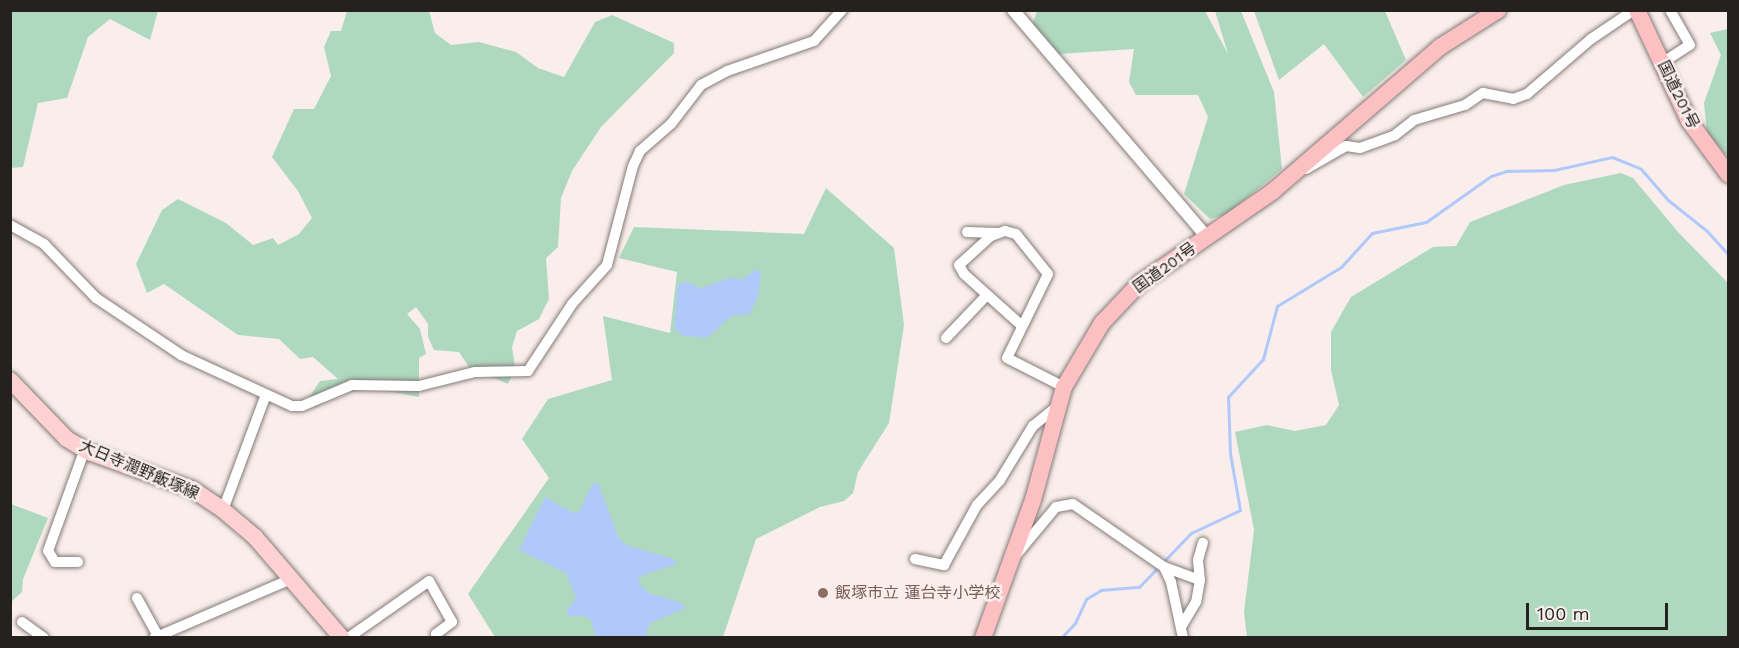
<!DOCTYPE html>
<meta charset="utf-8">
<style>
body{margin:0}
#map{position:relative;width:1739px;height:648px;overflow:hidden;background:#f9eeeb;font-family:"Work Sans","Noto Sans JP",sans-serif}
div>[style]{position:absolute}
.green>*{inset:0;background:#aed9bf}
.water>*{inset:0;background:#b0c9fa}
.stream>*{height:3px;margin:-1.5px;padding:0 1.5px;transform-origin:1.5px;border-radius:1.5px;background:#b0c9fa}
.roads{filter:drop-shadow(0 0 2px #847b78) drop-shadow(0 0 2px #847b78)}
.minor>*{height:10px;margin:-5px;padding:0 5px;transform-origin:5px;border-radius:5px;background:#fff}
.tertiary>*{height:12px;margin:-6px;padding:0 6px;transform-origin:6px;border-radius:6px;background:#fff}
.primary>*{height:16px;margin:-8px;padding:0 8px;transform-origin:8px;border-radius:8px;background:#fdd0d1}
.trunk>*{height:16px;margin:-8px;padding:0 8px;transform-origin:8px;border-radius:8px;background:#fcc0c2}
.dots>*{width:16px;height:16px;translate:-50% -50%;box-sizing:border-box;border:3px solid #f9eeeb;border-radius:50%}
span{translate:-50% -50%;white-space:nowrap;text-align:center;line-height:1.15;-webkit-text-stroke:5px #f9eeeb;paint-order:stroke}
.street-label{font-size:16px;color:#24211f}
.education-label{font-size:16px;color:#785e54}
.left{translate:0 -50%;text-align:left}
.frame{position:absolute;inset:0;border:12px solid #24211f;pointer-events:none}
.scale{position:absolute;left:1526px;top:603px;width:142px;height:27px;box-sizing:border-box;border:3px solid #24211f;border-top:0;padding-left:8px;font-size:18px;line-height:21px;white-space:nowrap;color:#24211f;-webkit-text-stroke:4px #f9eeeb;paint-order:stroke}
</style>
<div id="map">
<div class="green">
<i style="clip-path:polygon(11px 10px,158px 11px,150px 40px,110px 19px,88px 37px,67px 98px,38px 103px,23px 167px,11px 168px)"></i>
<i style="clip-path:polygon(347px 11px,429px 11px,435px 33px,451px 45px,479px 42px,516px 52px,538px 68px,564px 77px,595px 22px,612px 15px,674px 43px,674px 53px,601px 127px,572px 171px,561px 198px,558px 247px,546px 258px,549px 299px,539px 319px,517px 331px,512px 347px,515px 367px,508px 384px,469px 367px,459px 352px,434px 350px,428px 337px,428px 324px,416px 307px,407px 314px,420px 329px,426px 354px,419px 358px,419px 397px,376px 389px,337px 394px,315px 408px,310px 396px,320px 381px,338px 379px,313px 357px,300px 359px,279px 339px,238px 335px,164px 284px,147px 293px,136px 264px,162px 210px,178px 199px,226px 223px,253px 245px,273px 238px,278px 245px,299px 234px,312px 218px,298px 191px,272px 157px,294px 109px,314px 109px,331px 76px,324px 47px,331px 31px,341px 31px)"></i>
<i style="clip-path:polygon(1037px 11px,1205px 11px,1228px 54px,1215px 11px,1241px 11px,1274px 92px,1282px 169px,1227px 214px,1210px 219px,1184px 194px,1208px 117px,1198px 95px,1136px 95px,1129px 82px,1134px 49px,1059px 54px,1030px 31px)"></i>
<i style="clip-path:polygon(1254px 11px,1385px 11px,1406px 60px,1363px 97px,1324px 44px,1279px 80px)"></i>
<i style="clip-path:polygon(1728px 29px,1728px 157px,1707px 133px,1704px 103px,1721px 55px,1710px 33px)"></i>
<i style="clip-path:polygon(1621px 173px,1633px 178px,1678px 232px,1728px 283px,1728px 637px,1247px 637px,1244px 612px,1254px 530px,1235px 432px,1267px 425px,1295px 431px,1326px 425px,1339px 405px,1331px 370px,1331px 332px,1351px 297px,1433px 247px,1456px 246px,1470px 222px,1564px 185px)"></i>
<i style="clip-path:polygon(826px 188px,894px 248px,904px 325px,889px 423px,858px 472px,853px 493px,844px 501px,820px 507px,756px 539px,723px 637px,495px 637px,468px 594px,549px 478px,522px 439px,548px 399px,612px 380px,603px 316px,670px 333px,677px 272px,619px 258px,634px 227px,804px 234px)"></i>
<i style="clip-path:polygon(11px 504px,48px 518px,23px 579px,22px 592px,11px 602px)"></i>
</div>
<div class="water">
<i style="clip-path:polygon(756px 269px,761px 274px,758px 297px,750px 314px,731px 316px,707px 338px,684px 336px,674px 328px,678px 285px,687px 281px,700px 289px,728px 278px,744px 279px)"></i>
<i style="clip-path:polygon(598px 483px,619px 539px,629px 546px,673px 559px,677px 564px,643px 575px,637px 580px,648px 593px,680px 602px,686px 608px,652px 622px,647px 629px,647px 637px,595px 637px,592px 622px,586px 616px,569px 616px,566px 611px,576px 598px,566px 573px,519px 550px,545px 497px,574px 513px,580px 511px,592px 484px)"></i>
</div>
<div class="stream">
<i style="left:1061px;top:638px;width:21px;rotate:-47deg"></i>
<i style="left:1075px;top:623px;width:26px;rotate:-65deg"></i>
<i style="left:1086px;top:599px;width:17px;rotate:-31deg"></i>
<i style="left:1101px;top:590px;width:38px;rotate:-5deg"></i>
<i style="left:1139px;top:587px;width:75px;rotate:-46.1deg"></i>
<i style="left:1191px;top:533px;width:54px;rotate:-25.1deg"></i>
<i style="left:1240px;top:510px;width:58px;rotate:-100deg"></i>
<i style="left:1230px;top:453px;width:56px;rotate:-92deg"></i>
<i style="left:1228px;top:397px;width:52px;rotate:-47.4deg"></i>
<i style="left:1263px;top:359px;width:55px;rotate:-75.2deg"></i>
<i style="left:1277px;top:306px;width:75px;rotate:-31.4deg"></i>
<i style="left:1341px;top:267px;width:46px;rotate:-47.6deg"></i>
<i style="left:1372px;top:233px;width:55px;rotate:-11.5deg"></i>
<i style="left:1426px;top:222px;width:80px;rotate:-35.3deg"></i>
<i style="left:1491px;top:176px;width:16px;rotate:-18deg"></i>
<i style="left:1506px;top:171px;width:48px;rotate:-1.2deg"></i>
<i style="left:1554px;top:170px;width:59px;rotate:-12.6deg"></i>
<i style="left:1612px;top:157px;width:31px;rotate:22deg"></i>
<i style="left:1641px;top:169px;width:41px;rotate:48.9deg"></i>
<i style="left:1668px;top:200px;width:50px;rotate:38.5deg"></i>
<i style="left:1707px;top:231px;width:31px;rotate:48deg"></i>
</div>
<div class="roads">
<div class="minor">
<i style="left:1662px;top:63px;width:33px;rotate:-33deg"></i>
<i style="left:1690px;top:45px;width:40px;rotate:-119.7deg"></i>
<i style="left:1306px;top:169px;width:46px;rotate:-29.9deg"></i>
<i style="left:1346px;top:146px;width:14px;rotate:8deg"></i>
<i style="left:1360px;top:148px;width:37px;rotate:-20deg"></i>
<i style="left:1395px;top:135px;width:24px;rotate:-38deg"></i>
<i style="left:1414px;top:120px;width:53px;rotate:-16.4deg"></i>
<i style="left:1465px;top:105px;width:22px;rotate:-34deg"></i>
<i style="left:1483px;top:93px;width:31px;rotate:11deg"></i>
<i style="left:1513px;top:99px;width:15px;rotate:-20deg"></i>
<i style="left:1527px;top:94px;width:84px;rotate:-40.7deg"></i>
<i style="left:1591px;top:39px;width:52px;rotate:-34deg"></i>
<i style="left:10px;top:225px;width:39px;rotate:29deg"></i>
<i style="left:44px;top:244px;width:75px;rotate:46.1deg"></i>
<i style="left:96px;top:298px;width:102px;rotate:33.8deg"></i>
<i style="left:181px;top:355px;width:122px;rotate:24.7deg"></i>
<i style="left:292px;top:406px;width:10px"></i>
<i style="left:302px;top:406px;width:54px;rotate:-22.8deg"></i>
<i style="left:352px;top:385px;width:67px;rotate:0.9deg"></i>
<i style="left:419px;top:386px;width:58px;rotate:-14deg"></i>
<i style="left:475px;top:372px;width:53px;rotate:-1.1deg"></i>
<i style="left:528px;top:371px;width:80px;rotate:-56.7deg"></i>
<i style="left:572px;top:304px;width:52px;rotate:-48.1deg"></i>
<i style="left:607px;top:265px;width:102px;rotate:-75.3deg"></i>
<i style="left:633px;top:166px;width:17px;rotate:-65deg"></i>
<i style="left:640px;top:151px;width:41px;rotate:-41.1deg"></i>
<i style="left:671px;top:124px;width:49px;rotate:-52.4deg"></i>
<i style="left:701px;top:85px;width:30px;rotate:-28deg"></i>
<i style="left:727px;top:71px;width:92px;rotate:-19deg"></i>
<i style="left:814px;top:41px;width:42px;rotate:-47.9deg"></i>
<i style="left:967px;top:232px;width:30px;rotate:2deg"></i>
<i style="left:1021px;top:325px;width:76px;rotate:-138.2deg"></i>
<i style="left:964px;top:274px;width:10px;rotate:-119deg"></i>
<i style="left:959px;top:265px;width:43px;rotate:-42.2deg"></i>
<i style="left:991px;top:236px;width:15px;rotate:-20deg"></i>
<i style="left:1005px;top:231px;width:11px;rotate:15deg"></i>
<i style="left:1016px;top:234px;width:51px;rotate:51.3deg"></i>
<i style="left:1048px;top:274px;width:93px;rotate:116deg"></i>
<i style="left:1007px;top:358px;width:64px;rotate:27deg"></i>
<i style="left:946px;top:338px;width:59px;rotate:-46.4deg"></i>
<i style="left:223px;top:510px;width:121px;rotate:-69.6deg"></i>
<i style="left:1016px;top:555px;width:62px;rotate:-50.2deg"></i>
<i style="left:1056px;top:507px;width:17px;rotate:-10deg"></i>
<i style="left:1073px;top:504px;width:111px;rotate:34.7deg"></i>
<i style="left:1164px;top:567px;width:17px;rotate:65deg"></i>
<i style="left:1171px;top:582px;width:57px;rotate:77.9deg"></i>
<i style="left:915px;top:559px;width:30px;rotate:12deg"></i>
<i style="left:944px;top:565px;width:68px;rotate:-61.2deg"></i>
<i style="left:977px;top:505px;width:34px;rotate:-47deg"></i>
<i style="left:1000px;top:480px;width:63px;rotate:-58.6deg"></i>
<i style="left:1033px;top:426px;width:32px;rotate:-39deg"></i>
<i style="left:78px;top:562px;width:23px;rotate:180deg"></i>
<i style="left:55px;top:562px;width:13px;rotate:-122deg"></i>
<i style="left:48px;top:551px;width:109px;rotate:-70.1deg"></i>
<i style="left:1164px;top:567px;width:38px;rotate:20deg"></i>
<i style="left:1200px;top:580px;width:22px;rotate:100deg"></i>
<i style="left:1196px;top:602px;width:29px;rotate:121deg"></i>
<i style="left:1200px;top:580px;width:20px;rotate:-96deg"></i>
<i style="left:1198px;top:560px;width:18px;rotate:-74deg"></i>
<i style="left:137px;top:598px;width:43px;rotate:61.1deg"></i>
<i style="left:22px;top:622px;width:27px;rotate:36deg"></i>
<i style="left:154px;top:638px;width:149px;rotate:-23.3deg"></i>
<i style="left:348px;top:638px;width:99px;rotate:-35.1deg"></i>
<i style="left:429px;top:581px;width:47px;rotate:60.7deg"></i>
<i style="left:452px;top:622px;width:20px;rotate:143deg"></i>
<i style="left:436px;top:634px;width:4px;rotate:76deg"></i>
</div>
<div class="tertiary">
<i style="left:1013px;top:10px;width:300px;rotate:49.5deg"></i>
</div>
<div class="primary">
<i style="left:10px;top:380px;width:82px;rotate:46deg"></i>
<i style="left:67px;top:439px;width:26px;rotate:31deg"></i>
<i style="left:89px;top:452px;width:109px;rotate:19.8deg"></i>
<i style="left:192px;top:489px;width:37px;rotate:34deg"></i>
<i style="left:223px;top:510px;width:42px;rotate:40.2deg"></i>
<i style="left:255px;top:537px;width:133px;rotate:49.3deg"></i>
</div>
<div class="trunk">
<i style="left:1637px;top:10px;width:123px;rotate:64.9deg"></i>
<i style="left:1689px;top:121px;width:66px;rotate:53.7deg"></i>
<i style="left:983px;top:638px;width:147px;rotate:-70.1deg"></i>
<i style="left:1033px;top:500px;width:117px;rotate:-74.7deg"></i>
<i style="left:1064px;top:387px;width:74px;rotate:-59.3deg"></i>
<i style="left:1102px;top:323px;width:55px;rotate:-46.5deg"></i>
<i style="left:1140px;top:283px;width:160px;rotate:-34.6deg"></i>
<i style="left:1272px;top:192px;width:222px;rotate:-40.8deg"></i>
<i style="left:1440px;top:47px;width:69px;rotate:-32.5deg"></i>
</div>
</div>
<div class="dots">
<i style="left:823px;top:593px;background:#8d6e63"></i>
</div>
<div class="street-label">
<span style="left:1678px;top:95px;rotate:64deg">国道201号</span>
<span style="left:1165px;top:268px;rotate:-36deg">国道201号</span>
<span style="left:139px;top:470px;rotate:23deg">大日寺潤野飯塚線</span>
</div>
<div class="education-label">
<span class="left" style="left:835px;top:593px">飯塚市立 蓮台寺小学校</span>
</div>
<div class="frame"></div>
<div class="scale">100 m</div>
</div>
